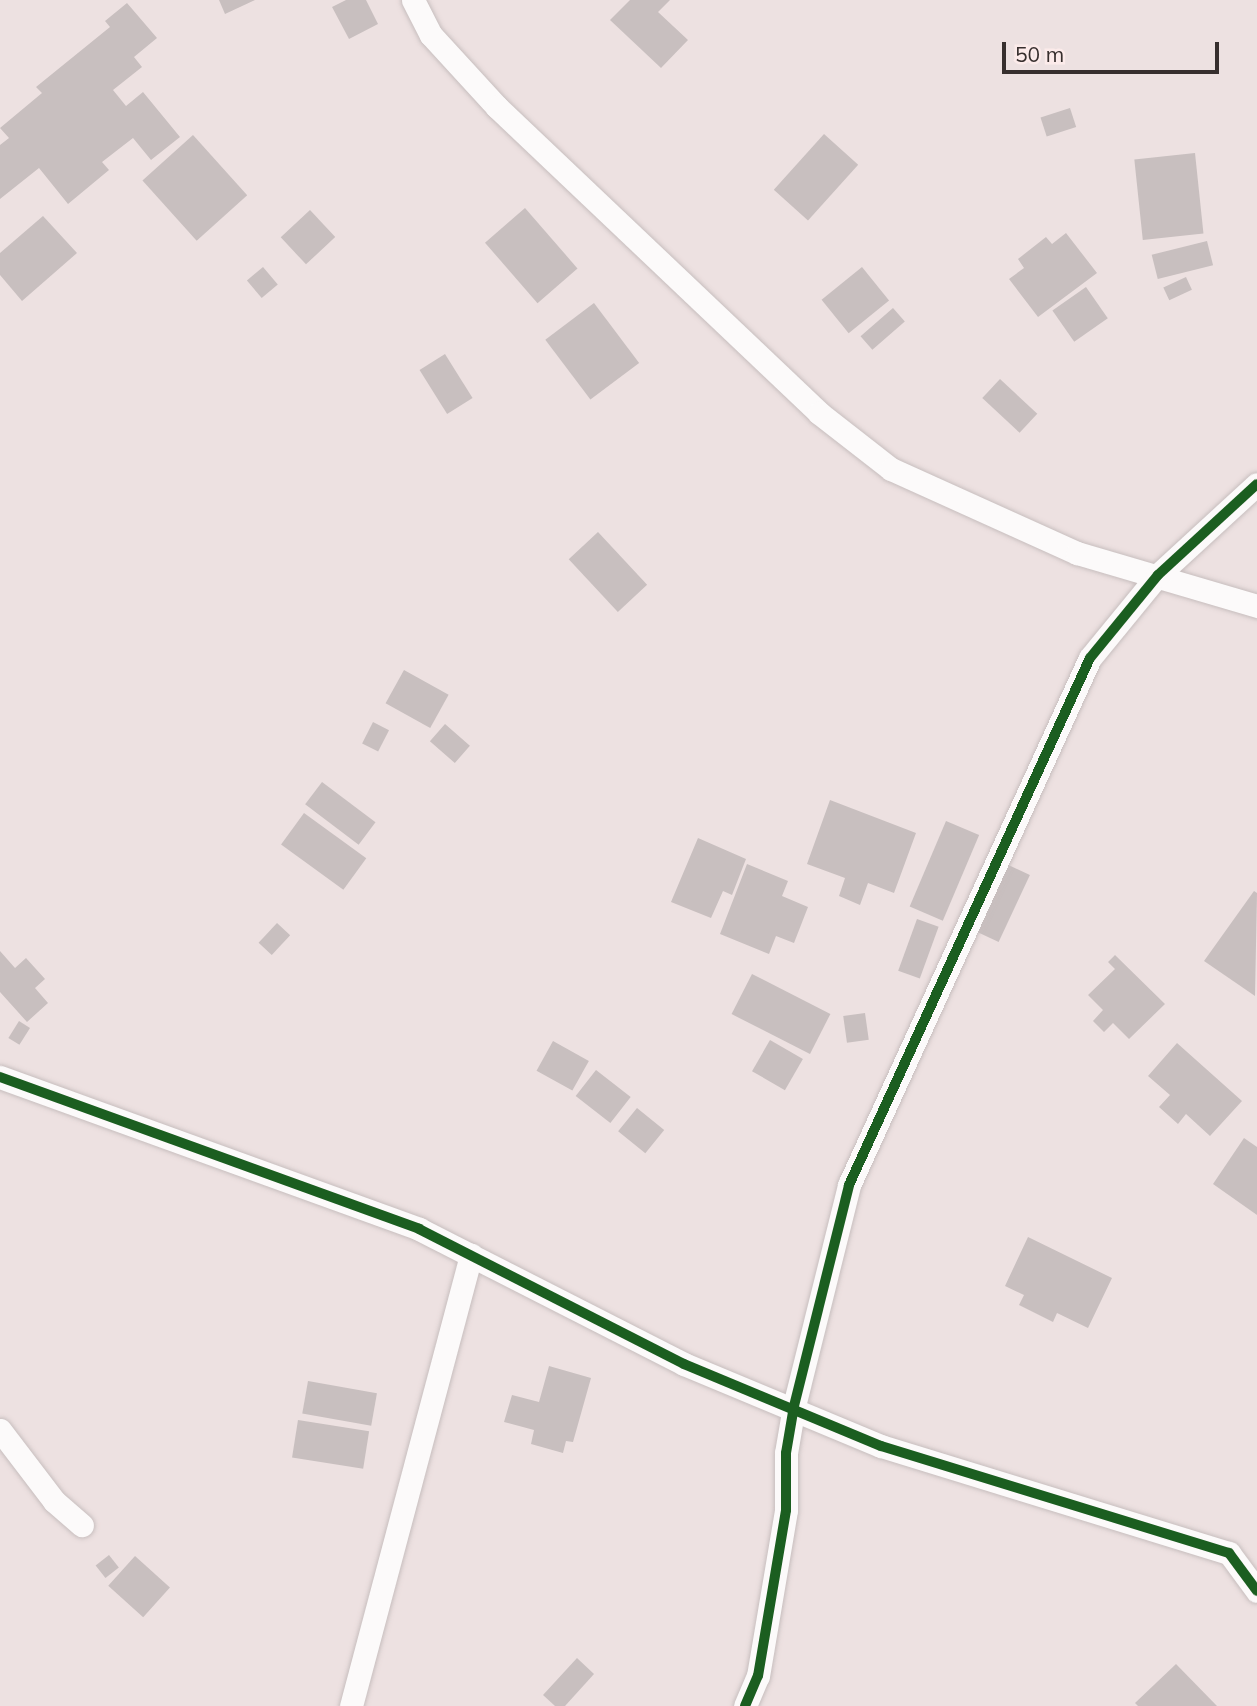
<!DOCTYPE html>
<style>
body{margin:0}
#map{position:relative;width:1257px;height:1706px;overflow:hidden;background:#ede1e1;font-family:Mulish,sans-serif}
div>[style]{position:absolute}
.building>*{inset:0;background:#c8bfbf;transform-origin:0 0}
.roads{filter:drop-shadow(0 0 2px #c7bebe) drop-shadow(0 0 2px #c7bebe)}
.street>*{height:23px;margin:-11.5px;padding:0 11.5px;transform-origin:11.5px;border-radius:11.5px;background:#fcfafa}
.cycleway>*{height:10px;margin:-5px;padding:0 5px;transform-origin:5px;border-radius:5px;background:#1b5e20}
span{translate:-50% -50%;white-space:nowrap;text-align:center;line-height:1.15;-webkit-text-stroke:5px #fcebea;paint-order:stroke}
.scale{position:absolute;left:1002px;top:42px;width:217px;height:32px;box-sizing:border-box;border:4px solid #372f2e;border-top:0;padding-left:9px;font-size:21px;line-height:24px;white-space:nowrap;color:#372f2e;-webkit-text-stroke:5px #fcebea;paint-order:stroke}
</style>
<div id="map">
<div class="building">
<i style="clip-path:polygon(219px 0,255px 0,225px 14px)"></i>
<i style="clip-path:polygon(346px 0,366px 0,378px 24px,349px 39px,332px 7px)"></i>
<i style="clip-path:polygon(630px 0,670px 0,658px 12px,688px 40px,661px 68px,610px 20px)"></i>
<i style="clip-path:polygon(127px 3px,157px 38px,134px 57px,142px 67px,113px 90px,126px 106px,143px 92px,180px 137px,151px 160px,133px 138px,102px 162px,109px 170px,68px 204px,39px 168px,0 199px,0 145px,9px 138px,0 128px,42px 93px,36px 87px,110px 27px,105px 21px)"></i>
<i style="left:1070px;top:108px;width:20px;height:31px;rotate:72deg"></i>
<i style="left:824px;top:134px;width:46px;height:75px;rotate:42deg"></i>
<i style="left:193px;top:135px;width:81px;height:68px;rotate:48deg"></i>
<i style="left:1195px;top:153px;width:81px;height:61px;rotate:84deg"></i>
<i style="left:525px;top:208px;width:80px;height:53px;rotate:49deg"></i>
<i style="left:310px;top:210px;width:37px;height:40px;rotate:47deg"></i>
<i style="clip-path:polygon(43px 216px,77px 253px,22px 301px,0 275px,0 253px)"></i>
<i style="clip-path:polygon(1066px 233px,1097px 273px,1038px 317px,1009px 279px,1024px 268px,1018px 259px,1046px 237px,1052px 244px)"></i>
<i style="left:1207px;top:241px;width:25px;height:57px;rotate:76deg"></i>
<i style="left:263px;top:267px;width:23px;height:21px;rotate:50deg"></i>
<i style="left:862px;top:267px;width:43px;height:52px;rotate:51deg"></i>
<i style="left:1186px;top:277px;width:14px;height:25px;rotate:65deg"></i>
<i style="left:1086px;top:287px;width:38px;height:41px;rotate:55deg"></i>
<i style="left:594px;top:303px;width:75px;height:61px;rotate:53deg"></i>
<i style="left:893px;top:308px;width:18px;height:43px;rotate:49deg"></i>
<i style="left:445px;top:354px;width:52px;height:30px;rotate:58deg"></i>
<i style="left:1000px;top:379px;width:51px;height:26px;rotate:43deg"></i>
<i style="left:598px;top:532px;width:72px;height:40px;rotate:47deg"></i>
<i style="left:404px;top:670px;width:51px;height:38px;rotate:29deg"></i>
<i style="left:373px;top:722px;width:18px;height:24px;rotate:27deg"></i>
<i style="left:445px;top:724px;width:33px;height:23px;rotate:41deg"></i>
<i style="left:322px;top:782px;width:67px;height:28px;rotate:37deg"></i>
<i style="clip-path:polygon(830px 800px,916px 833px,894px 893px,868px 883px,860px 905px,839px 896px,845px 878px,807px 864px)"></i>
<i style="left:304px;top:813px;width:77px;height:39px;rotate:36deg"></i>
<i style="left:946px;top:821px;width:36px;height:93px;rotate:23deg"></i>
<i style="clip-path:polygon(698px 838px,746px 859px,732px 895px,723px 891px,711px 918px,671px 902px)"></i>
<i style="left:1000px;top:861px;width:33px;height:74px;rotate:25deg"></i>
<i style="clip-path:polygon(747px 864px,788px 881px,782px 896px,808px 907px,794px 943px,776px 936px,769px 954px,720px 934px)"></i>
<i style="clip-path:polygon(1254px 891px,1257px 893px,1255px 996px,1204px 961px)"></i>
<i style="left:917px;top:919px;width:23px;height:55px;rotate:20deg"></i>
<i style="left:277px;top:923px;width:18px;height:27px;rotate:43deg"></i>
<i style="clip-path:polygon(0 951px,15px 968px,26px 958px,45px 979px,35px 988px,48px 1003px,27px 1022px,0 992px)"></i>
<i style="clip-path:polygon(1115px 955px,1165px 1004px,1129px 1039px,1113px 1023px,1104px 1032px,1093px 1021px,1103px 1010px,1088px 995px,1115px 969px,1108px 962px)"></i>
<i style="left:752px;top:974px;width:88px;height:45px;rotate:27deg"></i>
<i style="left:865px;top:1013px;width:27px;height:22px;rotate:82deg"></i>
<i style="left:19px;top:1021px;width:13px;height:20px;rotate:32deg"></i>
<i style="left:770px;top:1040px;width:38px;height:36px;rotate:30deg"></i>
<i style="left:553px;top:1041px;width:41px;height:34px;rotate:29deg"></i>
<i style="clip-path:polygon(1177px 1043px,1242px 1101px,1210px 1136px,1186px 1114px,1178px 1124px,1159px 1107px,1170px 1095px,1148px 1076px)"></i>
<i style="left:596px;top:1070px;width:44px;height:33px;rotate:38deg"></i>
<i style="left:637px;top:1108px;width:35px;height:30px;rotate:39deg"></i>
<i style="clip-path:polygon(1244px 1138px,1257px 1147px,1257px 1215px,1213px 1184px)"></i>
<i style="clip-path:polygon(1028px 1237px,1112px 1278px,1088px 1328px,1057px 1313px,1053px 1322px,1019px 1305px,1024px 1295px,1005px 1286px)"></i>
<i style="clip-path:polygon(549px 1366px,591px 1378px,573px 1442px,566px 1441px,563px 1453px,531px 1444px,534px 1430px,504px 1422px,512px 1395px,539px 1402px)"></i>
<i style="left:308px;top:1381px;width:70px;height:33px;rotate:10deg"></i>
<i style="left:298px;top:1420px;width:72px;height:38px;rotate:9deg"></i>
<i style="left:109px;top:1555px;width:16px;height:17px;rotate:52deg"></i>
<i style="left:135px;top:1556px;width:47px;height:40px;rotate:42deg"></i>
<i style="clip-path:polygon(577px 1658px,594px 1674px,565px 1706px,555px 1706px,543px 1695px)"></i>
<i style="clip-path:polygon(1176px 1664px,1217px 1706px,1138px 1706px,1135px 1703px)"></i>
</div>
<div class="roads">
<div class="street">
<i style="left:413px;top:0;width:39px;rotate:63deg"></i>
<i style="left:431px;top:35px;width:98px;rotate:47.5deg"></i>
<i style="left:497px;top:107px;width:444px;rotate:43.5deg"></i>
<i style="left:819px;top:413px;width:91px;rotate:37.9deg"></i>
<i style="left:891px;top:469px;width:204px;rotate:24.3deg"></i>
<i style="left:1077px;top:553px;width:188px;rotate:16.4deg"></i>
<i style="left:0;top:1077px;width:446px;rotate:19.9deg"></i>
<i style="left:419px;top:1229px;width:297px;rotate:27deg"></i>
<i style="left:684px;top:1364px;width:213px;rotate:22.6deg"></i>
<i style="left:881px;top:1446px;width:364px;rotate:17.1deg"></i>
<i style="left:1229px;top:1553px;width:47px;rotate:53.6deg"></i>
<i style="left:0;top:1430px;width:89px;rotate:52.7deg"></i>
<i style="left:54px;top:1501px;width:37px;rotate:41deg"></i>
<i style="left:351px;top:1706px;width:467px;rotate:-75.1deg"></i>
<i style="left:745px;top:1706px;width:33px;rotate:-67deg"></i>
<i style="left:758px;top:1676px;width:168px;rotate:-80.4deg"></i>
<i style="left:786px;top:1510px;width:57px;rotate:-90deg"></i>
<i style="left:786px;top:1453px;width:48px;rotate:-80.3deg"></i>
<i style="left:794px;top:1406px;width:228px;rotate:-76deg"></i>
<i style="left:849px;top:1185px;width:579px;rotate:-65.43deg"></i>
<i style="left:1090px;top:658px;width:107px;rotate:-50.7deg"></i>
<i style="left:1158px;top:575px;width:134px;rotate:-42.6deg"></i>
</div>
</div>
<div class="cycleway">
<i style="left:0;top:1077px;width:446px;rotate:19.9deg"></i>
<i style="left:419px;top:1229px;width:297px;rotate:27deg"></i>
<i style="left:684px;top:1364px;width:213px;rotate:22.6deg"></i>
<i style="left:881px;top:1446px;width:364px;rotate:17.1deg"></i>
<i style="left:1229px;top:1553px;width:47px;rotate:53.6deg"></i>
<i style="left:745px;top:1706px;width:33px;rotate:-67deg"></i>
<i style="left:758px;top:1676px;width:168px;rotate:-80.4deg"></i>
<i style="left:786px;top:1510px;width:57px;rotate:-90deg"></i>
<i style="left:786px;top:1453px;width:48px;rotate:-80.3deg"></i>
<i style="left:794px;top:1406px;width:228px;rotate:-76deg"></i>
<i style="left:849px;top:1185px;width:579px;rotate:-65.43deg"></i>
<i style="left:1090px;top:658px;width:107px;rotate:-50.7deg"></i>
<i style="left:1158px;top:575px;width:134px;rotate:-42.6deg"></i>
</div>
<div class="scale">50 m</div>
</div>
